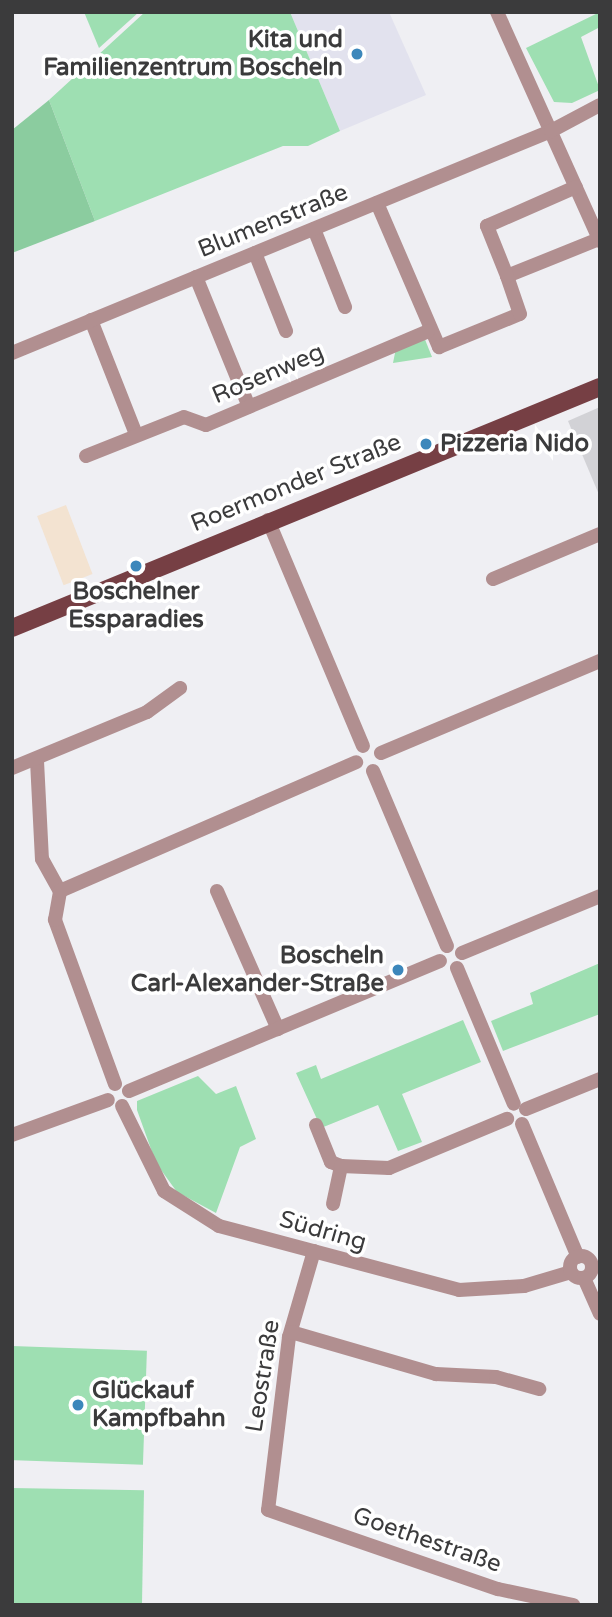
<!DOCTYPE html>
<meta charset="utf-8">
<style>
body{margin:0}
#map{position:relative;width:612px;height:1617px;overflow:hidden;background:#efeff3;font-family:"Varela Round",sans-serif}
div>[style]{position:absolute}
.built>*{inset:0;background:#e2e2ee}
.industrial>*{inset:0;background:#f3e3d1;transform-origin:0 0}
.green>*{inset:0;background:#9edfb2;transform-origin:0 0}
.forest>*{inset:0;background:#8bcc9f}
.building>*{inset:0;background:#d2d2d6}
.minor>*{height:14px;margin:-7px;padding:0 7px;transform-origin:7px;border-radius:7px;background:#b18f90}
.minor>.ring{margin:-7px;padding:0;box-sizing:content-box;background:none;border:14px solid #b18f90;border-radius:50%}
.major>*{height:18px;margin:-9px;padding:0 9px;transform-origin:9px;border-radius:9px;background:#763f44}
.dots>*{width:19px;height:19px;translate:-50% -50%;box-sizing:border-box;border:4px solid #fff;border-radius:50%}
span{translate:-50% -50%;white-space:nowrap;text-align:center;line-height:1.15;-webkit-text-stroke:7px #fff;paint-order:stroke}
.poi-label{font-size:24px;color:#3b3b3c;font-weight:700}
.right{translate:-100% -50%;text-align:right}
.left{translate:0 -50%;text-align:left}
.street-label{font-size:24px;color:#3b3b3c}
.frame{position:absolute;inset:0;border:14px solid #3b3b3c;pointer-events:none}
</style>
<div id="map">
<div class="built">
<i style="clip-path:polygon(290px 12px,389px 12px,426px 95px,340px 131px)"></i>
</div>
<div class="industrial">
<i style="left:66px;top:505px;width:74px;height:31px;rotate:69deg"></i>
</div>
<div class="green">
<i style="clip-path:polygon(84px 12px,139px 12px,99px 48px)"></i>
<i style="clip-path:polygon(145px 12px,290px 12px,340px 131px,308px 146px,283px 146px,95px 221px,49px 100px)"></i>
<i style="clip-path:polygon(600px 12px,600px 27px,581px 37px,600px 90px,572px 103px,554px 102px,526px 48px)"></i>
<i style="clip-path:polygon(424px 337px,432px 357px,393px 363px,396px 348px)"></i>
<i style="clip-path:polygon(600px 963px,600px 1014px,503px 1051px,491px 1021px,533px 1004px,530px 993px)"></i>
<i style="clip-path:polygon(463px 1020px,481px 1062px,402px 1094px,422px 1142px,398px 1151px,378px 1105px,321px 1128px,296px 1073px,316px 1065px,321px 1079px)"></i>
<i style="clip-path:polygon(198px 1076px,216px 1094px,236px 1086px,256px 1139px,240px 1147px,216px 1213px,177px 1192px,156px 1163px,137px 1110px,137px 1101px)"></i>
<i style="left:12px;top:1346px;width:135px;height:114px;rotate:2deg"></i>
<i style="left:12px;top:1488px;width:132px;height:117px;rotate:1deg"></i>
</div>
<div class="forest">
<i style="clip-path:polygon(49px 100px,95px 221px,12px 253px,12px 130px)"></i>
</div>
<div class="building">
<i style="clip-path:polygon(600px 407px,600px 497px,568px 421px)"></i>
</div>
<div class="minor">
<i style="left:497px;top:12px;width:251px;rotate:65.8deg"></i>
<i style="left:377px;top:203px;width:157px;rotate:66.7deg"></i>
<i style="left:439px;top:347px;width:87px;rotate:-22.2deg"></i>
<i style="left:520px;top:314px;width:40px;rotate:-108.9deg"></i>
<i style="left:507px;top:276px;width:99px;rotate:-21.9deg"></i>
<i style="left:314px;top:229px;width:84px;rotate:68.3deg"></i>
<i style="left:255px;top:253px;width:84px;rotate:68.3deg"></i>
<i style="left:507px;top:276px;width:54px;rotate:-111.8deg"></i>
<i style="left:487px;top:226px;width:97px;rotate:-23.7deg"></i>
<i style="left:196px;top:277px;width:140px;rotate:67.8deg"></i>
<i style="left:91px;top:320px;width:123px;rotate:68.5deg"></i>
<i style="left:12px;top:353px;width:583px;rotate:-22.39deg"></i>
<i style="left:551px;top:131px;width:55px;rotate:-28deg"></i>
<i style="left:86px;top:456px;width:105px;rotate:-21.7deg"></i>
<i style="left:184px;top:417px;width:23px;rotate:20deg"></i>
<i style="left:206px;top:425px;width:241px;rotate:-22.9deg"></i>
<i style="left:268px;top:520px;width:245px;rotate:67.2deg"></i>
<i style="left:493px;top:579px;width:116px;rotate:-22.8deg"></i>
<i style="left:381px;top:753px;width:238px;rotate:-22.8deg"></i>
<i style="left:37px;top:761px;width:98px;rotate:87.1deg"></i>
<i style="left:42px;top:859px;width:37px;rotate:61deg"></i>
<i style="left:12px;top:768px;width:146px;rotate:-22.5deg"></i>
<i style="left:147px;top:712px;width:41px;rotate:-36deg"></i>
<i style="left:373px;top:771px;width:190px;rotate:67.1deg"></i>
<i style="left:217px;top:891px;width:151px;rotate:66.2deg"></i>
<i style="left:462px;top:953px;width:149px;rotate:-22.4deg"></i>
<i style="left:457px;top:968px;width:147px;rotate:67.3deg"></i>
<i style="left:115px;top:1084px;width:175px;rotate:-110.1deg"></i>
<i style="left:55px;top:920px;width:29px;rotate:-80deg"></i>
<i style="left:60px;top:891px;width:323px;rotate:-23.5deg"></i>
<i style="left:129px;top:1091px;width:337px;rotate:-22.7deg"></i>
<i style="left:122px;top:1106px;width:95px;rotate:63.7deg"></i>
<i style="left:164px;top:1191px;width:65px;rotate:32.5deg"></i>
<i style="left:219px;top:1226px;width:248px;rotate:14.9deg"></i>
<i style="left:459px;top:1290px;width:65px;rotate:-3.5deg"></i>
<i style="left:524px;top:1286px;width:49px;rotate:-16.6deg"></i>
<i style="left:526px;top:1109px;width:80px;rotate:-22.1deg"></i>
<i style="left:522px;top:1124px;width:144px;rotate:67.2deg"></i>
<i style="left:316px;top:1125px;width:40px;rotate:68deg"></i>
<i style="left:331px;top:1162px;width:11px;rotate:22deg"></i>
<i style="left:12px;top:1135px;width:102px;rotate:-20deg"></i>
<i style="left:333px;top:1204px;width:39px;rotate:-78deg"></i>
<i style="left:341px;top:1166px;width:48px;rotate:2.4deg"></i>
<i style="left:389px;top:1168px;width:128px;rotate:-22.6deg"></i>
<i style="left:314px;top:1251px;width:90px;rotate:106.2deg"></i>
<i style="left:289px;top:1337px;width:174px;rotate:96.9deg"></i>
<i style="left:268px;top:1510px;width:243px;rotate:19deg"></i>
<i style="left:498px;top:1589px;width:77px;rotate:12deg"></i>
<i class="ring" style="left:570px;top:1256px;width:8px;height:8px"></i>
<i style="left:584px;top:1278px;width:39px;rotate:66deg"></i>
<i style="left:291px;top:1332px;width:151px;rotate:16.2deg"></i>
<i style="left:436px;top:1374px;width:60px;rotate:2.9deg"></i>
<i style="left:496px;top:1377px;width:45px;rotate:15.6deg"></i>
</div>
<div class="major">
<i style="left:12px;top:628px;width:635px;rotate:-22.29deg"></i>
</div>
<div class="dots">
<i style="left:357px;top:54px;background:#3c87bb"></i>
<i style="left:426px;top:444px;background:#3c87bb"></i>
<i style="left:136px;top:566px;background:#3c87bb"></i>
<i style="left:398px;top:970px;background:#3c87bb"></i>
<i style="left:78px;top:1405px;background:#3c87bb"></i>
</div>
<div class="poi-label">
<span class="right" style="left:343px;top:54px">Kita und<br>Familienzentrum Boscheln</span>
<span class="left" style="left:440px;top:444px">Pizzeria Nido</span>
<span style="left:136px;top:606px">Boschelner<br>Essparadies</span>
<span class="right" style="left:384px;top:970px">Boscheln<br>Carl-Alexander-Straße</span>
<span class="left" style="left:92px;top:1405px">Glückauf<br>Kampfbahn</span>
</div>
<div class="street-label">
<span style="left:273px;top:221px;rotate:-22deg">Blumenstraße</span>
<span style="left:268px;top:374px;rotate:-23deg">Rosenweg</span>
<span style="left:296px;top:483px;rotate:-22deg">Roermonder Straße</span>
<span style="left:323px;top:1231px;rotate:16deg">Südring</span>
<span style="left:263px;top:1376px;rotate:-81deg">Leostraße</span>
<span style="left:427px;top:1540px;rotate:19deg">Goethestraße</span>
</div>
<div class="frame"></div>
</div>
